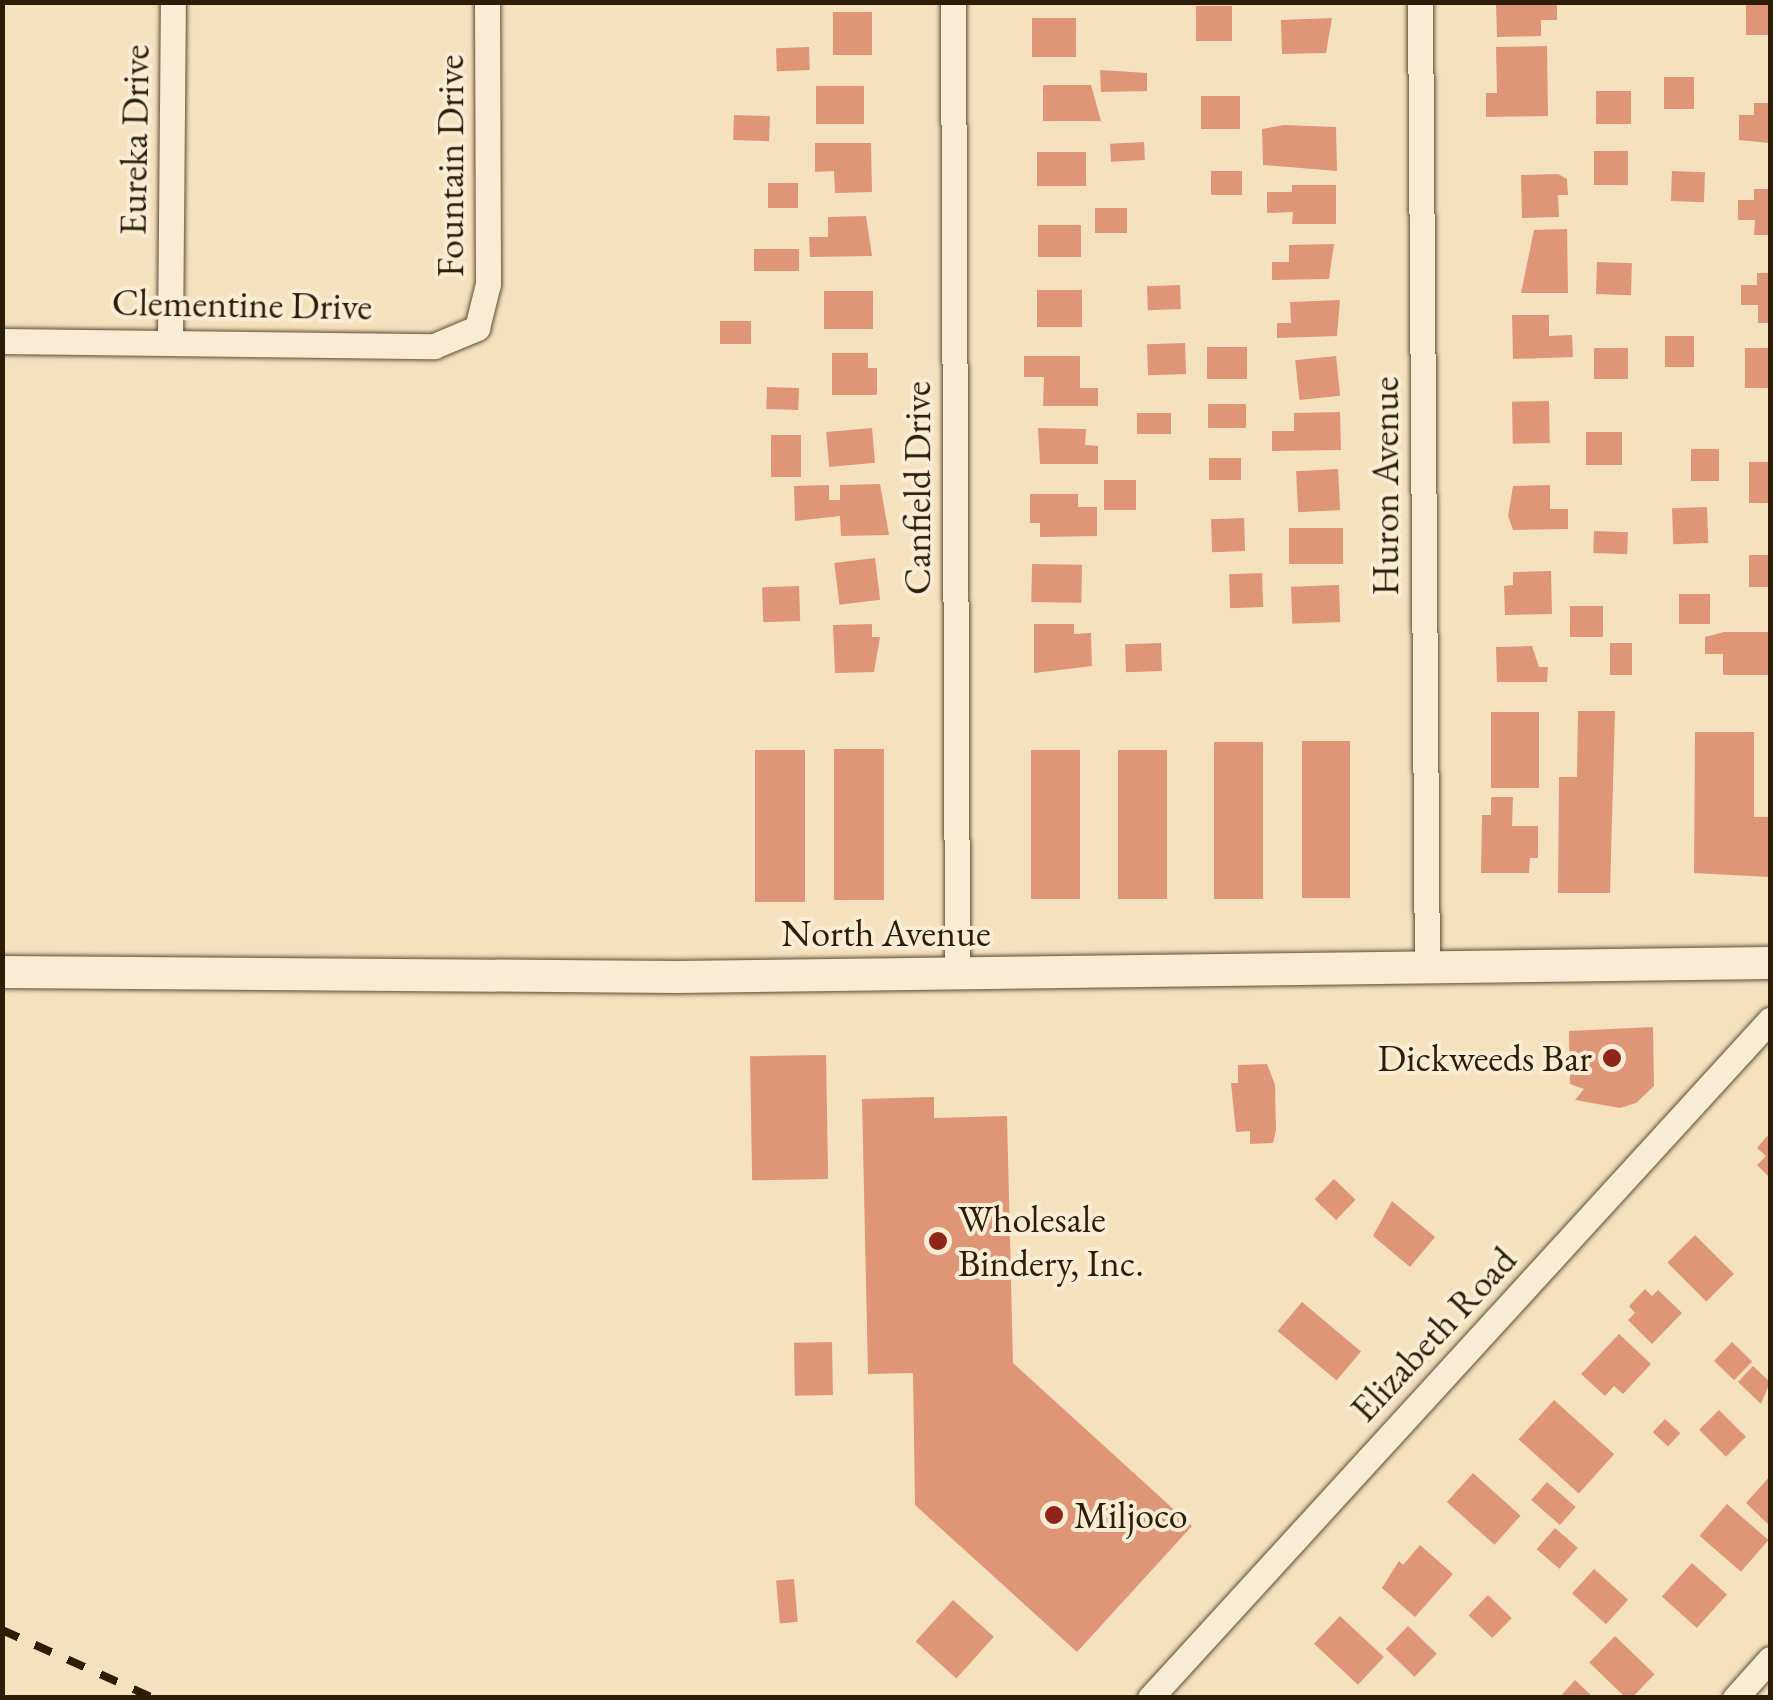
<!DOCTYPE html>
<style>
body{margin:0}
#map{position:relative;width:1773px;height:1700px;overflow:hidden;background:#f5e1be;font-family:"EB Garamond",serif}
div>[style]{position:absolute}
.building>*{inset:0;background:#df9677;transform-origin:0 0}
.roads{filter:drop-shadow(0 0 2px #5f4e36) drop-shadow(0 0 2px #5f4e36)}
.street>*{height:25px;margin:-12.5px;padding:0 12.5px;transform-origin:12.5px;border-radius:12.5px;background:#f8ecd5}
.secondary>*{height:32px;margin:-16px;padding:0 16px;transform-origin:16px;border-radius:16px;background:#f8ecd5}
.rail>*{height:8px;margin-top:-4px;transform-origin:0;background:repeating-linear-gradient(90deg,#2d1d08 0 18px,transparent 0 36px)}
.dots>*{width:28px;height:28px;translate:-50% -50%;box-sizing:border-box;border:5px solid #f8ecd5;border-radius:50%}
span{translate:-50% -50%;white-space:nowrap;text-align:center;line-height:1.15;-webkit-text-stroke:8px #f8ecd5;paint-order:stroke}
.street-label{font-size:38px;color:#2d1d08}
.poi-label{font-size:38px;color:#2d1d08}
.right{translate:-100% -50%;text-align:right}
.left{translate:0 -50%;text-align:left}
.frame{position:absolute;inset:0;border:5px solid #2d1d08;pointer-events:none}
</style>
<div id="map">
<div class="building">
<i style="clip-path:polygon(1496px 2px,1557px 2px,1557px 20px,1541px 20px,1541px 36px,1497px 37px)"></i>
<i style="left:1746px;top:2px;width:24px;height:33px"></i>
<i style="left:1196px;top:6px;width:36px;height:35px"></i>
<i style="left:833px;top:12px;width:39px;height:43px"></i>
<i style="left:1076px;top:18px;width:39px;height:44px;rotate:90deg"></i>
<i style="clip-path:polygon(1332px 18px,1326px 53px,1282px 54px,1281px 20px)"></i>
<i style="clip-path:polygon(1547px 46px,1548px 116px,1486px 117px,1486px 93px,1497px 93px,1496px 47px)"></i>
<i style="left:809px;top:47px;width:23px;height:33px;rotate:88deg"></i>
<i style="clip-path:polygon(1100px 70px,1147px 73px,1147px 91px,1101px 92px)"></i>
<i style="left:1694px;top:77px;width:32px;height:30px;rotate:90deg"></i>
<i style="clip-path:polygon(1043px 85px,1091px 85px,1101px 121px,1043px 121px)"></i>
<i style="left:816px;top:86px;width:48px;height:38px"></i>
<i style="left:1596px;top:91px;width:35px;height:33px"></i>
<i style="left:1240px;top:96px;width:33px;height:39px;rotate:90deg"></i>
<i style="clip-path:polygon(1754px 103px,1770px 103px,1770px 143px,1739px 140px,1739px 115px,1754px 115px)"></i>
<i style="left:734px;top:115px;width:36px;height:25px;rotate:2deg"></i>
<i style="clip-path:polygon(1284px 125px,1336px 127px,1337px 171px,1263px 165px,1262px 129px)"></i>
<i style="left:1144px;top:142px;width:18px;height:34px;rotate:87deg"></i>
<i style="clip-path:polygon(815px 143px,871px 143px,872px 192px,835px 193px,834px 171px,815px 172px)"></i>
<i style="left:1594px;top:151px;width:34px;height:34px"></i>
<i style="left:1086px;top:152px;width:34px;height:49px;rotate:90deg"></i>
<i style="left:1242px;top:171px;width:24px;height:31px;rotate:90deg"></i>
<i style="left:1672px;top:171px;width:33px;height:30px;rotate:2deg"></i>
<i style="clip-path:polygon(1558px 174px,1567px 179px,1568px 195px,1558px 195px,1559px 217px,1522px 218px,1521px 175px)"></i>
<i style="left:768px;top:183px;width:30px;height:25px"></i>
<i style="clip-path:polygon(1292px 185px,1336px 185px,1336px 224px,1292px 224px,1293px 212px,1267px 213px,1267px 192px,1292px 192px)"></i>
<i style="clip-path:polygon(1754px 189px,1770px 189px,1770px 235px,1754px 235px,1755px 220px,1738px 220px,1738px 200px,1754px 200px)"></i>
<i style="left:1095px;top:208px;width:32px;height:25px"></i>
<i style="clip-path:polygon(866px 216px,872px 256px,810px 257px,809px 237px,828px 237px,828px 217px)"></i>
<i style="left:1038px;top:225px;width:43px;height:32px"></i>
<i style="clip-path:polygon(1567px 229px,1568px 293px,1521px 293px,1534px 230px)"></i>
<i style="clip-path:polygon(1334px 244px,1329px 279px,1272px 280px,1272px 262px,1289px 262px,1289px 245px)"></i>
<i style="left:799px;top:249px;width:22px;height:45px;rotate:90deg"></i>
<i style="left:1597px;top:262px;width:35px;height:32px;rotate:2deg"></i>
<i style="clip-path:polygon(1757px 273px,1770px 273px,1770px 323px,1758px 323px,1758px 305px,1741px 305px,1741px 285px,1757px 285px)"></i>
<i style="left:1180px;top:285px;width:24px;height:33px;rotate:88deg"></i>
<i style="left:1037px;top:290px;width:45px;height:37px"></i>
<i style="left:824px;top:291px;width:49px;height:38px"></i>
<i style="clip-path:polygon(1340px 300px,1337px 336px,1277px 338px,1277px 323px,1291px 323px,1290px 302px)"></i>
<i style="clip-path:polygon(1512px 315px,1549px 315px,1549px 336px,1572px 335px,1573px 357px,1513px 359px)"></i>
<i style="left:720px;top:321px;width:31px;height:23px"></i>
<i style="left:1665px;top:336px;width:29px;height:31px"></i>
<i style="left:1185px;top:343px;width:31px;height:38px;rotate:88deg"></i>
<i style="left:1207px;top:347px;width:40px;height:32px"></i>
<i style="left:1594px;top:348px;width:34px;height:31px"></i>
<i style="left:1745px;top:348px;width:25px;height:40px"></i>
<i style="clip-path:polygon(832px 353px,868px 353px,868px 368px,877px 368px,877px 395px,832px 395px)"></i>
<i style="clip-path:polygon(1024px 356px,1080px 356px,1080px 388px,1098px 388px,1098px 406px,1043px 406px,1044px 377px,1024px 377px)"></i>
<i style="left:1336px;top:356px;width:40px;height:41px;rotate:84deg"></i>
<i style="left:767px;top:387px;width:32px;height:22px;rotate:2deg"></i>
<i style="left:1549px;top:401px;width:42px;height:37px;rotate:89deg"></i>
<i style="left:1246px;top:404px;width:24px;height:38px;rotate:90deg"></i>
<i style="clip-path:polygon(1340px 412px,1341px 450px,1272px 451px,1272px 431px,1294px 431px,1294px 413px)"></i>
<i style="left:1137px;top:413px;width:34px;height:21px"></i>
<i style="left:872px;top:428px;width:35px;height:46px;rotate:85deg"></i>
<i style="clip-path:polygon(1038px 428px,1086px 429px,1085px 445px,1098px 446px,1098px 464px,1040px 464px)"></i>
<i style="left:1622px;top:432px;width:33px;height:36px;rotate:90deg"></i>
<i style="left:771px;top:435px;width:30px;height:42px"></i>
<i style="left:1691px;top:449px;width:28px;height:32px"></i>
<i style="left:1209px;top:458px;width:32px;height:22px"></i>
<i style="left:1749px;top:462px;width:21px;height:41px"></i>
<i style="left:1338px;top:469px;width:41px;height:42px;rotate:87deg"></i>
<i style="left:1136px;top:480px;width:30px;height:32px;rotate:90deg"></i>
<i style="clip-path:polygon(880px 484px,889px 535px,841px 536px,840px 516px,795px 521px,794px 486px,829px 485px,829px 500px,840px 500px,840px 485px)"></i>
<i style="clip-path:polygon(1550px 485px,1550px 509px,1568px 509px,1568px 529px,1513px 530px,1508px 516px,1513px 486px)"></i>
<i style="clip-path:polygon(1030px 494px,1078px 494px,1078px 507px,1097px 507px,1097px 536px,1040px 537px,1040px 523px,1030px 523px)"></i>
<i style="left:1707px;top:507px;width:36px;height:35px;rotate:88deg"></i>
<i style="left:1244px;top:518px;width:33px;height:33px;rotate:88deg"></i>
<i style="left:1343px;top:528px;width:36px;height:54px;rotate:90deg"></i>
<i style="left:1594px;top:531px;width:34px;height:22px;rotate:2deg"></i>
<i style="left:1749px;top:555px;width:21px;height:32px"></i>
<i style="left:875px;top:558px;width:42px;height:41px;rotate:83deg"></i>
<i style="left:1032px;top:564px;width:50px;height:38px;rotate:1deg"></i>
<i style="clip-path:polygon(1551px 571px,1552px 614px,1505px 615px,1504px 586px,1513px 585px,1513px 572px)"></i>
<i style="left:1262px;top:573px;width:34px;height:33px;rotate:88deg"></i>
<i style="left:1339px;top:585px;width:37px;height:48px;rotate:88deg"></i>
<i style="left:799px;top:586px;width:35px;height:37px;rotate:88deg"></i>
<i style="left:1679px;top:594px;width:31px;height:30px"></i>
<i style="left:1603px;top:606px;width:31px;height:33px;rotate:90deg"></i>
<i style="clip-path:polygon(872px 624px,872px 637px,880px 637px,874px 672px,835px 673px,833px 625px)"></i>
<i style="clip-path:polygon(1034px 624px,1074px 624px,1074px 634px,1091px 633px,1092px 666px,1034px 673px)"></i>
<i style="clip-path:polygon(1724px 632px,1770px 632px,1770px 675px,1723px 675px,1723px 654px,1705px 654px,1705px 637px)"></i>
<i style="left:1161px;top:643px;width:28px;height:36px;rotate:88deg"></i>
<i style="left:1610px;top:643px;width:22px;height:32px"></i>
<i style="clip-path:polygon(1532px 646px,1539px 667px,1548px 667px,1547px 682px,1497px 682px,1496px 647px)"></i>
<i style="clip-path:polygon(1578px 711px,1615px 711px,1610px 893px,1558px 893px,1559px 777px,1577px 777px)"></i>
<i style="left:1491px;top:712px;width:48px;height:76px"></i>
<i style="clip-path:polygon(1695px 732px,1754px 732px,1754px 817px,1770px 817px,1770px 877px,1694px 873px)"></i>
<i style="left:1302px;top:741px;width:48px;height:157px"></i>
<i style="left:1214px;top:742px;width:49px;height:157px"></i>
<i style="left:834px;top:749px;width:50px;height:151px"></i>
<i style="left:755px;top:750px;width:50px;height:152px"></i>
<i style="left:1080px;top:750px;width:149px;height:49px;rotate:90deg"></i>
<i style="left:1118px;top:750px;width:49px;height:149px"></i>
<i style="clip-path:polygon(1491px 797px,1513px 797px,1512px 826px,1538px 826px,1538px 858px,1530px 858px,1529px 873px,1481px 873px,1482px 815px,1491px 815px)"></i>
<i style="clip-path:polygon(1653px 1027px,1654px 1086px,1636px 1103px,1620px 1108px,1575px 1100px,1584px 1089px,1570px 1084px,1569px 1031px)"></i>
<i style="left:826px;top:1055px;width:124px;height:76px;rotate:89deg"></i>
<i style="clip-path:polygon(1267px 1064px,1275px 1085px,1276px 1130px,1273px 1143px,1250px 1144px,1250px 1131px,1236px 1132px,1231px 1083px,1238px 1083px,1238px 1065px)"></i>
<i style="clip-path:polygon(934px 1097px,934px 1118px,1007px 1116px,1013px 1363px,1192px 1526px,1077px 1652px,915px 1505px,913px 1373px,868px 1374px,862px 1099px)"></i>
<i style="clip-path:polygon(1767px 1136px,1770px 1140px,1770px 1178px,1757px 1165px,1766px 1156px,1757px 1148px)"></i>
<i style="left:1334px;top:1179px;width:30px;height:28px;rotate:44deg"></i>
<i style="clip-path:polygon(1392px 1201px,1435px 1237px,1410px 1267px,1373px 1236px)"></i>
<i style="left:1695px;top:1235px;width:55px;height:39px;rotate:45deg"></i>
<i style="clip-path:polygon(1645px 1289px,1652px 1296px,1658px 1290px,1682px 1313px,1652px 1344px,1628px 1320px,1635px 1313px,1629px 1306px)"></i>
<i style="left:1302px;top:1302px;width:77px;height:38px;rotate:40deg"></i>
<i style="clip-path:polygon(1619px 1334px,1651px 1364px,1623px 1394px,1614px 1386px,1605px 1396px,1581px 1374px)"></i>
<i style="left:832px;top:1342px;width:53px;height:38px;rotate:89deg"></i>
<i style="left:1732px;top:1342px;width:28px;height:26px;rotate:44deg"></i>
<i style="clip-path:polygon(1753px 1366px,1770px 1382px,1761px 1404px,1738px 1382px)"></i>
<i style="left:1554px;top:1400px;width:81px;height:53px;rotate:42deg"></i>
<i style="left:1719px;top:1410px;width:38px;height:28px;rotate:45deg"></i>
<i style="left:1665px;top:1419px;width:21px;height:18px;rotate:43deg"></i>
<i style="left:1473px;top:1473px;width:64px;height:39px;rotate:42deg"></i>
<i style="clip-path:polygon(1770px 1476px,1770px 1526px,1746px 1503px)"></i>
<i style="left:1547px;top:1482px;width:38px;height:24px;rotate:41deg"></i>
<i style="left:1727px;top:1504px;width:55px;height:42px;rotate:41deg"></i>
<i style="left:1555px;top:1528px;width:30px;height:28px;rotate:41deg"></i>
<i style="clip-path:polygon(1420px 1545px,1453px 1574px,1415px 1617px,1382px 1588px,1399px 1561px,1403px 1565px)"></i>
<i style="left:1692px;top:1563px;width:47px;height:45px;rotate:42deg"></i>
<i style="left:1594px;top:1569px;width:46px;height:33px;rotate:42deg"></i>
<i style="left:794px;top:1579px;width:43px;height:18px;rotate:85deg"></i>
<i style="left:1488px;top:1595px;width:33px;height:28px;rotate:44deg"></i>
<i style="left:953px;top:1600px;width:55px;height:56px;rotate:42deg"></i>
<i style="left:1340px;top:1616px;width:60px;height:38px;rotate:43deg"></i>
<i style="left:1408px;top:1626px;width:40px;height:32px;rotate:44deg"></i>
<i style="left:1615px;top:1636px;width:55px;height:37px;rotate:44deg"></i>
<i style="clip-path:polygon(1575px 1680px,1594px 1698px,1559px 1698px)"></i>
</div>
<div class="roads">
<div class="street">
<i style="left:953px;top:2px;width:970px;rotate:89.76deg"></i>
<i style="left:1420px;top:2px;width:967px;rotate:89.59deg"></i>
<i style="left:170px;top:338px;width:336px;rotate:-89.5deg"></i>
<i style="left:2px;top:341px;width:432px;rotate:0.7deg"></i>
<i style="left:434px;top:346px;width:47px;rotate:-22.7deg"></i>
<i style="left:477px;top:328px;width:45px;rotate:-76deg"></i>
<i style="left:488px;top:284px;width:282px;rotate:-90.2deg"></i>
<i style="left:1150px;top:1698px;width:919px;rotate:-47.56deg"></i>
<i style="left:1735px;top:1698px;width:52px;rotate:-48.1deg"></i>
</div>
<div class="secondary">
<i style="left:2px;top:972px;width:675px;rotate:0.42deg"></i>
<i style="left:677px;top:977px;width:1093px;rotate:-0.73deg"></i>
</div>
</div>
<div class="rail">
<i style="left:2px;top:1630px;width:166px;rotate:24.2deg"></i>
</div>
<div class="dots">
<i style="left:1612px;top:1058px;background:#8f2418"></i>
<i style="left:938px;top:1241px;background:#8f2418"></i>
<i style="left:1054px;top:1515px;background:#8f2418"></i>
</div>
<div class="street-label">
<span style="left:134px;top:140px;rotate:-89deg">Eureka Drive</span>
<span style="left:450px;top:166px;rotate:-90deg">Fountain Drive</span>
<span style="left:242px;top:304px;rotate:1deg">Clementine Drive</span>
<span style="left:1385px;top:486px;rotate:-90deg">Huron Avenue</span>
<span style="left:917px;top:488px;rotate:-90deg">Canfield Drive</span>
<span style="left:886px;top:933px">North Avenue</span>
<span style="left:1433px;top:1334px;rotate:-47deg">Elizabeth Road</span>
</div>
<div class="poi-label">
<span class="right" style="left:1592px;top:1058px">Dickweeds Bar</span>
<span class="left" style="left:958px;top:1241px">Wholesale<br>Bindery, Inc.</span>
<span class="left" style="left:1074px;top:1515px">Miljoco</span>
</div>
<div class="frame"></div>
</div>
